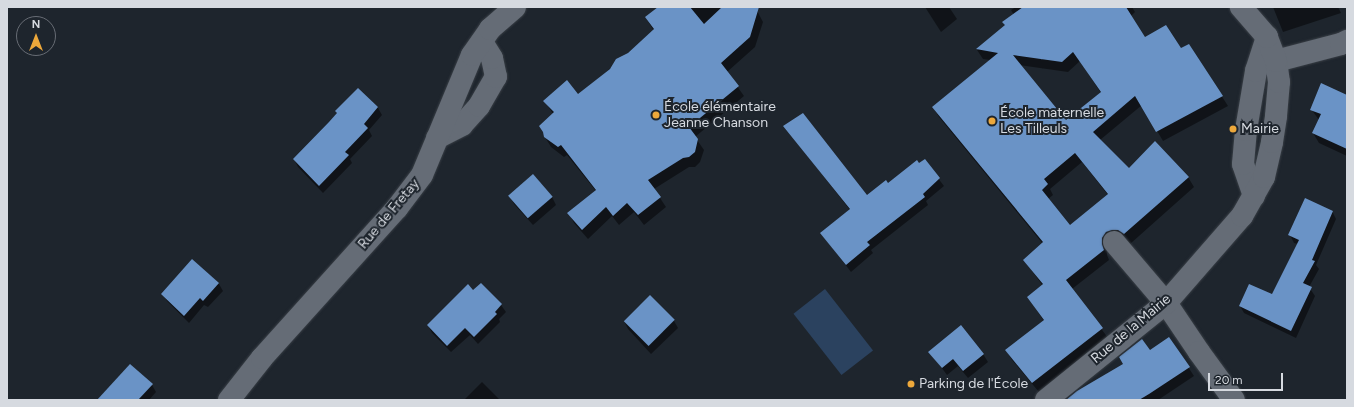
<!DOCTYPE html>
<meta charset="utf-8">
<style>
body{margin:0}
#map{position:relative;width:1354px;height:407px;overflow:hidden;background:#1e252d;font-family:Figtree,sans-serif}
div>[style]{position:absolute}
.green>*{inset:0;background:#2b425f;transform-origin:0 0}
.shadow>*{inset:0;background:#0007}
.building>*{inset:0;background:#6a93c6;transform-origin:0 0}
.roads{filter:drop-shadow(0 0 1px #393f46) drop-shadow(0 0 1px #393f46)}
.minor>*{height:22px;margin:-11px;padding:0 11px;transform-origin:11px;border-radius:11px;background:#656c76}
.dots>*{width:11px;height:11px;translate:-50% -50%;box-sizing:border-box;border:2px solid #1e252d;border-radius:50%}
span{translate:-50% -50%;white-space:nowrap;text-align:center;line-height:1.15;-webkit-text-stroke:4px #1e252d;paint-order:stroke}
.poi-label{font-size:14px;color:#d6dae0}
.left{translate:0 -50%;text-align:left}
.street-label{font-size:14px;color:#d6dae0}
.frame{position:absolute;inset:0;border:8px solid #d6dae0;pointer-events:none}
.north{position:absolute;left:16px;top:16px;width:40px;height:40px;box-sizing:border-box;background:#1e252d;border:1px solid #686d75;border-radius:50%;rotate:0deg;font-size:11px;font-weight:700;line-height:16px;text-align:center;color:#d6dae0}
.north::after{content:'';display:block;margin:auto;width:14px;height:18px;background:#eda83b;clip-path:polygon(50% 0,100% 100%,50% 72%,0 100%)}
.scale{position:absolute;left:1208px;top:373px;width:75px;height:18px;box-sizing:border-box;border:2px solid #d6dae0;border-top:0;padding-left:5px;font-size:12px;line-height:14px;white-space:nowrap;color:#d6dae0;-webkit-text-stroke:3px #1e252d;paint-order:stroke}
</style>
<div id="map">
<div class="green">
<i style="left:825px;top:289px;width:78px;height:40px;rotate:52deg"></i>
</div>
<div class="shadow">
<i style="clip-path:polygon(659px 7px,755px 7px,763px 22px,755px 47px,727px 72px,744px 96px,695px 137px,704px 150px,700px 162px,695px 167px,689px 167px,654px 189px,666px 207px,644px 225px,634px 212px,619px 225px,612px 216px,588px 239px,574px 223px,569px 213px,596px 191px,567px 155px,564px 157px,551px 147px,545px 137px,553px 114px,545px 101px,578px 96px,654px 31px,646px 18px)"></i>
<i style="clip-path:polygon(925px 7px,949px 7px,957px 19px,941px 32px)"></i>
<i style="clip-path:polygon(evenodd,1016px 7px,1132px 7px,1135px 12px,1131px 16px,1145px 38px,1180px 49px,1189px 45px,1228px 106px,1163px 141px,1142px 105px,1100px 140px,1129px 169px,1188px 177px,1194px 187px,1130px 244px,1124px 240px,1107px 248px,1107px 255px,1109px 260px,1072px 289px,1108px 338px,1039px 392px,1012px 360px,1006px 350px,1044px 321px,1028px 297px,1043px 286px,1024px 260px,1043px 244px,939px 117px,933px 107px,990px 60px,983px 59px,977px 50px,1006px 26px,1014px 15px,1011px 10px,1016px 7px,1080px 61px,1101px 93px,1066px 121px,1019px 65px,1068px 72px,1080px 61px,1016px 7px,1082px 162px,1108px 195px,1070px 226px,1048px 199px,1053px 195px,1050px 189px,1082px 162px)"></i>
<i style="clip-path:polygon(1273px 7px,1338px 7px,1341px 13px,1283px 32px)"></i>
<i style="clip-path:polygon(358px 89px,378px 108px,382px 115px,369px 130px,372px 136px,350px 159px,352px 163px,323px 193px,298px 167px,294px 159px,330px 122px)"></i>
<i style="clip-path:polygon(1347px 97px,1347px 156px,1319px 143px,1313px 133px,1319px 120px,1311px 109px)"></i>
<i style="clip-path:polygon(785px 127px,867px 197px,925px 161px,944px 186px,926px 201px,928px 205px,871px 250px,873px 253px,851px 272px,821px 233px,850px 210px)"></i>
<i style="clip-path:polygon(510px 197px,552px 197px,556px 205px,533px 225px,514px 204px)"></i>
<i style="clip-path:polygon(1332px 211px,1336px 219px,1316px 265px,1319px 269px,1309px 287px,1315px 296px,1296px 338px,1244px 313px,1240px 306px,1273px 296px,1298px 244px,1294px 243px,1290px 235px)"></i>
<i style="clip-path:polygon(192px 261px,219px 284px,223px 291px,208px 307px,204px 305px,189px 323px,167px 301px,163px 294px)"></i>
<i style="clip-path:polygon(481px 284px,501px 305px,506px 312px,499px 319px,500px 322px,478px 344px,470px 335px,451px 352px,432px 333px,428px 325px)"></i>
<i style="clip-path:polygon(624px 321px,674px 321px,678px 328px,651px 354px,628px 329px)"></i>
<i style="clip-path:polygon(1169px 338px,1194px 376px,1158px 400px,1067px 400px,1149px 352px)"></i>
<i style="clip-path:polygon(930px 352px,983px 354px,988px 362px,968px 378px,958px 366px,947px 375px)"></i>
<i style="clip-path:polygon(482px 382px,500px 400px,464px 400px)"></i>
<i style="clip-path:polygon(152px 385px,156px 392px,149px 400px,110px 400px)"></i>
</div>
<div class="building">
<i style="clip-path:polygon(658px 7px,690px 7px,704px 24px,722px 7px,759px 7px,750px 37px,721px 63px,739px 86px,689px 127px,698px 139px,695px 152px,689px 157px,683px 158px,648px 180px,661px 197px,638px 215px,627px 203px,613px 216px,606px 207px,582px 230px,567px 213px,596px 190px,561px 145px,558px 147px,544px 137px,543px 132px,539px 126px,554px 112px,543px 101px,567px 80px,578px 94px,610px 69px,616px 59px,628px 53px,654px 29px,645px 17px)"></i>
<i style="clip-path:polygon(evenodd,1023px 7px,1126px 7px,1145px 37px,1166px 25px,1181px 48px,1189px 44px,1223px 96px,1156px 132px,1135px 96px,1093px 132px,1129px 168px,1155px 141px,1189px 177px,1124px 234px,1118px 230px,1112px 230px,1106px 232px,1102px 238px,1102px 244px,1104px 250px,1066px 280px,1103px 328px,1032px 383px,1005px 350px,1044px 320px,1027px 297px,1043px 284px,1023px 260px,1043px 242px,932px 107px,998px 53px,976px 49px,1005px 25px,1002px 22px,1023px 7px,1073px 52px,1101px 92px,1066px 120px,1013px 55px,1062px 62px,1073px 52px,1023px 7px,1075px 153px,1108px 194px,1070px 225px,1042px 190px,1048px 184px,1044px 179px,1075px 153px)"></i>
<i style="clip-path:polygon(1321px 83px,1347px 95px,1347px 149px,1312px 133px,1321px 114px,1310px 110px)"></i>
<i style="clip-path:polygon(358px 88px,378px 107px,364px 124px,368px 128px,345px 152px,349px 155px,319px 186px,293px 159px,329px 122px,337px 113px,335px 111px)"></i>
<i style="clip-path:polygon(803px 113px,867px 195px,886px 180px,888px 183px,917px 160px,919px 163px,925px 159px,940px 178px,923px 194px,925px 197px,867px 242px,870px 245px,846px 265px,820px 233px,850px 209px,783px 126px)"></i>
<i style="left:533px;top:174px;width:30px;height:33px;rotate:49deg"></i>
<i style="clip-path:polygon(1305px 198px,1333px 211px,1312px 260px,1315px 261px,1303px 283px,1312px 287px,1291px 331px,1239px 306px,1249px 284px,1272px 294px,1299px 240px,1288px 235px)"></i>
<i style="clip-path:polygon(192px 259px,219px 283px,203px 301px,200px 298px,184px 316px,161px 294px)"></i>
<i style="clip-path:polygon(481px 283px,502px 304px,495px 312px,497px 314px,474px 337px,465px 328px,447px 346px,427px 325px,468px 284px,473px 290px)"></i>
<i style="left:650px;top:295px;width:35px;height:37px;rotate:45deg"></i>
<i style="clip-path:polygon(961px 325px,984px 354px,963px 371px,953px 359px,942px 368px,928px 352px)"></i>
<i style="clip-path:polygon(1169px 337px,1190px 367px,1149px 394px,1139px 400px,1066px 400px,1077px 391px,1123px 364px,1119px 357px,1142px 339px,1150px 350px)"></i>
<i style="clip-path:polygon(130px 364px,153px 384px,138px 400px,97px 400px)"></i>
</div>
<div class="roads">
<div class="minor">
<i style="left:1276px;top:61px;width:67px;rotate:-14.7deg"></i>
<i style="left:1341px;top:44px;width:7px;rotate:-27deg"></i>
<i style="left:437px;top:138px;width:28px;rotate:-27deg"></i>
<i style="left:462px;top:125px;width:25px;rotate:-48deg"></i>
<i style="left:479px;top:106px;width:34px;rotate:-60deg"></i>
<i style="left:496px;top:77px;width:19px;rotate:-102deg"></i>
<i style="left:492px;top:58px;width:19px;rotate:-122deg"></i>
<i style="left:1254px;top:196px;width:34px;rotate:-109deg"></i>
<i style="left:1243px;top:164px;width:34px;rotate:-85deg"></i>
<i style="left:1246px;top:130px;width:60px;rotate:-80.4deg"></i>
<i style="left:1256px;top:71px;width:36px;rotate:-72deg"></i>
<i style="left:1114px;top:242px;width:80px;rotate:49.6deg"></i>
<i style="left:1166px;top:303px;width:59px;rotate:56deg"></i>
<i style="left:1199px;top:352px;width:59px;rotate:53.9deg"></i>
<i style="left:229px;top:400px;width:53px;rotate:-51.8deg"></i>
<i style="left:262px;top:358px;width:202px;rotate:-48deg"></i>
<i style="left:397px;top:208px;width:41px;rotate:-52.9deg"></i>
<i style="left:422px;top:175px;width:130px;rotate:-67.4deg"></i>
<i style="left:472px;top:55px;width:32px;rotate:-55deg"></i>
<i style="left:490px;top:29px;width:33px;rotate:-41deg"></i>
<i style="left:1046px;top:400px;width:154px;rotate:-38.9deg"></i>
<i style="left:1166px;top:303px;width:116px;rotate:-48.9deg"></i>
<i style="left:1242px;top:216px;width:45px;rotate:-60.6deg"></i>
<i style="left:1264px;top:177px;width:36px;rotate:-77deg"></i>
<i style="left:1272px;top:142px;width:26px;rotate:-81deg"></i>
<i style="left:1276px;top:116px;width:34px;rotate:-85deg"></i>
<i style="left:1279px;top:82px;width:21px;rotate:-98deg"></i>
<i style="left:1276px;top:61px;width:26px;rotate:-111deg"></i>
<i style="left:1267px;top:37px;width:40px;rotate:-131deg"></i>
</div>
</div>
<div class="dots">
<i style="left:656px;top:115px;background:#eda83b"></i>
<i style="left:992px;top:121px;background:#eda83b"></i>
<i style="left:1233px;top:129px;background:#eda83b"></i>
<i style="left:911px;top:384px;background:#eda83b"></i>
</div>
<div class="poi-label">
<span class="left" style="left:664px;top:115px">École élémentaire<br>Jeanne Chanson</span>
<span class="left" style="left:1000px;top:121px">École maternelle<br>Les Tilleuls</span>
<span class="left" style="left:1241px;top:129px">Mairie</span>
<span class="left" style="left:919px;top:384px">Parking de l'École</span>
</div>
<div class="street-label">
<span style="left:389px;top:214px;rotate:-50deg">Rue de Fretay</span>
<span style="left:1131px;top:329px;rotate:-40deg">Rue de la Mairie</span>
</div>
<div class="frame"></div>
<div class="north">N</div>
<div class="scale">20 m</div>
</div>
